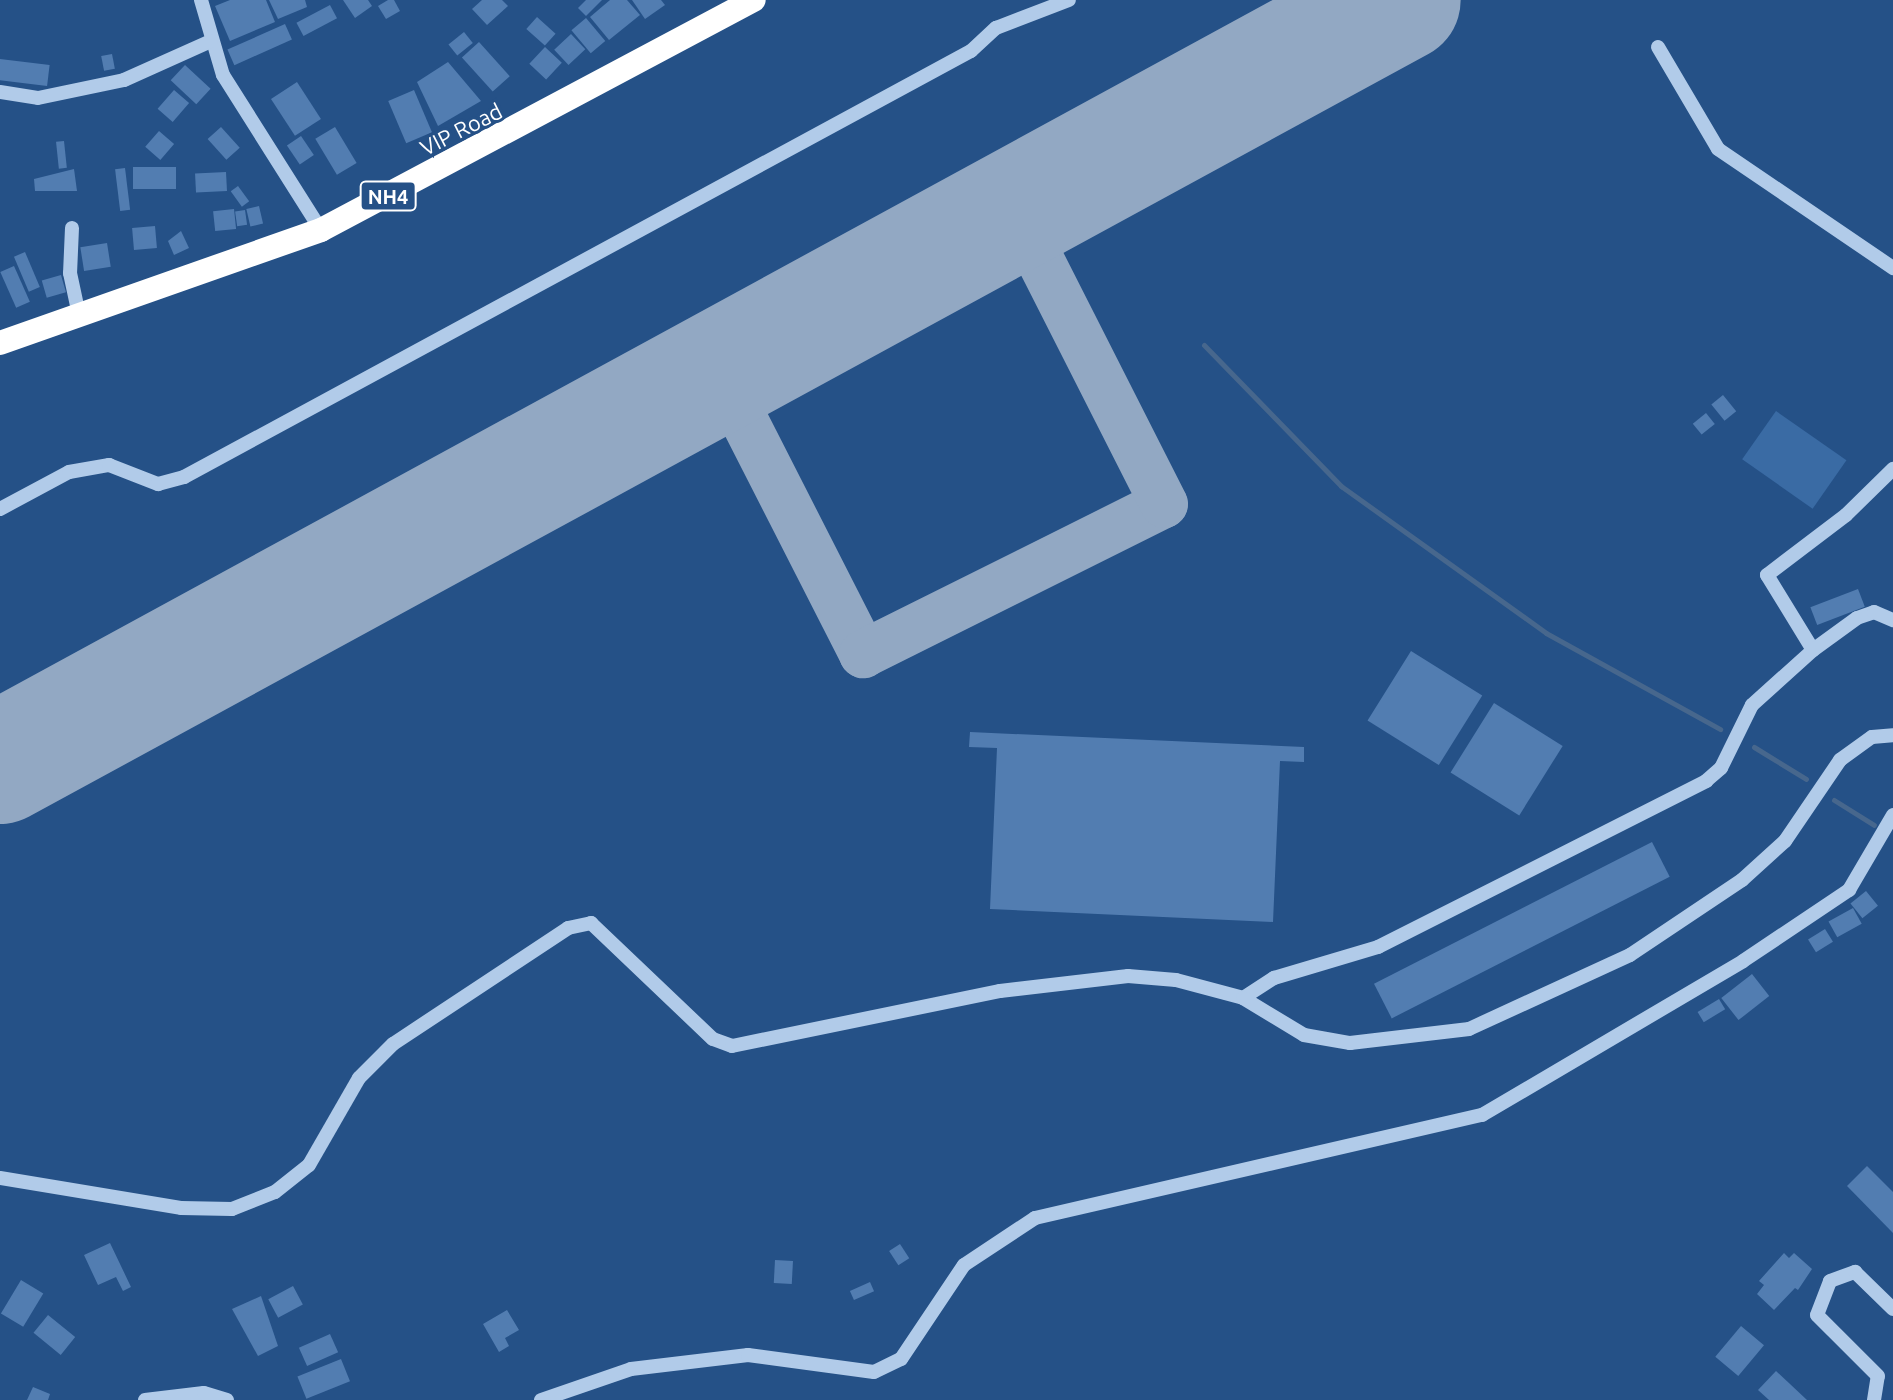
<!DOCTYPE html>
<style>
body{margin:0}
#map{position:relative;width:1893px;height:1400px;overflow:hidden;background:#255187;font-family:Ubuntu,sans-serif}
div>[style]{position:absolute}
.green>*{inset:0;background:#3a6ba4;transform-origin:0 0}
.stream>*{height:5px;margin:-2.5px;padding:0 2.5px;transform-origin:2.5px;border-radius:2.5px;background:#47678d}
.taxiway>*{height:48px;margin:-24px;padding:0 24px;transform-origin:24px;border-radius:24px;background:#92a8c3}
.runway>*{height:122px;margin:-61px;padding:0 61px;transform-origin:61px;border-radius:61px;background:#92a8c3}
.building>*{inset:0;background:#527db1;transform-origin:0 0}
.minor>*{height:14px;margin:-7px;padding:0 7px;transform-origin:7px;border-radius:7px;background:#b1cbe9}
.highway>*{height:24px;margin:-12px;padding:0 12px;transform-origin:12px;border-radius:12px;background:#fff}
span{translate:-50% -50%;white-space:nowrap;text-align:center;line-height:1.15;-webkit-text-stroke:6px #255187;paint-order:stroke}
.shield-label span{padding:2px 6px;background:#255187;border:2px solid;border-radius:6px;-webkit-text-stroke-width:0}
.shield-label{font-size:20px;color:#fff;font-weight:700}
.street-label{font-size:22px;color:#fff}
</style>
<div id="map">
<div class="green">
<i style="left:1776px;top:411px;width:86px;height:59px;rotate:35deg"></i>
</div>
<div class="stream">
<i style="left:1204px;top:345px;width:197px;rotate:45.8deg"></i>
<i style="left:1341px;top:486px;width:252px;rotate:35.6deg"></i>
<i style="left:1546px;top:633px;width:199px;rotate:28.9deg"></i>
<i style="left:1754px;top:747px;width:61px;rotate:31.6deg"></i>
<i style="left:1834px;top:800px;width:47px;rotate:32deg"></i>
</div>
<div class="taxiway">
<i style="left:719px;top:371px;width:318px;rotate:63deg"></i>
<i style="left:863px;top:654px;width:336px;rotate:-26.5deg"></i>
<i style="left:1164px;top:504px;width:330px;rotate:-116.9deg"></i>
</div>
<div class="runway">
<i style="left:0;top:763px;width:1594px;rotate:-28.59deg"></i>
</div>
<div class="building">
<i style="clip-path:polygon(230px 0,266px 0,275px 22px,230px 41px,215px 6px)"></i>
<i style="clip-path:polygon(269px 0,305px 0,307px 7px,278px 19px)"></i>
<i style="clip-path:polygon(343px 0,368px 0,372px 6px,355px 18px)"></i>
<i style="clip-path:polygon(388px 0,394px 0,400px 11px,386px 19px,378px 6px)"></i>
<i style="clip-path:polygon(482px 0,502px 0,508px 6px,487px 25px,472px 9px)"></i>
<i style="clip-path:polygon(586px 0,602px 0,586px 16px,578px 8px)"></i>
<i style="clip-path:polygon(610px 0,627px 0,640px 15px,609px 40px,590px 17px)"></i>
<i style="clip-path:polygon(632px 0,661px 0,665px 5px,645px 19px)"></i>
<i style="left:330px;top:5px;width:15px;height:38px;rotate:62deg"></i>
<i style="left:537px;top:17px;width:25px;height:16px;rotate:42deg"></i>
<i style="left:586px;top:18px;width:30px;height:19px;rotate:50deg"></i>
<i style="left:285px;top:24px;width:17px;height:63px;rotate:66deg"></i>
<i style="left:464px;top:32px;width:14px;height:20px;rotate:51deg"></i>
<i style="left:571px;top:34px;width:21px;height:23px;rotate:47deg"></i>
<i style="left:479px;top:42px;width:46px;height:23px;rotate:48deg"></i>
<i style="left:545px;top:47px;width:23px;height:23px;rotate:43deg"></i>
<i style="left:112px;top:54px;width:15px;height:11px;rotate:79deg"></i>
<i style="left:0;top:59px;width:50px;height:21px;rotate:7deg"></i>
<i style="clip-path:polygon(448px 62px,481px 101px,438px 126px,417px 82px)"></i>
<i style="left:185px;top:65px;width:35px;height:21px;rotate:43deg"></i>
<i style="left:297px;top:82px;width:44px;height:31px;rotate:57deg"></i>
<i style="left:174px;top:90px;width:20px;height:25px;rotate:41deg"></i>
<i style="left:414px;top:90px;width:46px;height:28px;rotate:67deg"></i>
<i style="left:221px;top:127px;width:28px;height:18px;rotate:48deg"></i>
<i style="left:335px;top:127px;width:42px;height:23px;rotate:59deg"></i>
<i style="left:159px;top:131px;width:20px;height:21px;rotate:41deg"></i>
<i style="left:301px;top:136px;width:23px;height:17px;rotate:56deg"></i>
<i style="left:64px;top:141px;width:27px;height:8px;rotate:84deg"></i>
<i style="left:133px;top:167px;width:43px;height:22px"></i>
<i style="left:125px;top:168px;width:42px;height:10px;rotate:83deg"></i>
<i style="clip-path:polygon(74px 169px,77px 191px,35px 191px,34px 179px)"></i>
<i style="left:226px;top:172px;width:19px;height:31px;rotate:87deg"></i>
<i style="left:238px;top:186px;width:19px;height:9px;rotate:54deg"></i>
<i style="left:259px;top:206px;width:18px;height:13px;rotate:77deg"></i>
<i style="left:234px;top:209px;width:20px;height:21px;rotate:84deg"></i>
<i style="left:245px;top:210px;width:15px;height:10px;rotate:82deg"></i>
<i style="left:155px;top:226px;width:22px;height:23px;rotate:85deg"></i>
<i style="clip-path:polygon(181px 231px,189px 248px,174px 255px,168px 241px)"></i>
<i style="left:107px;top:243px;width:24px;height:27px;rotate:81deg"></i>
<i style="left:25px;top:252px;width:38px;height:12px;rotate:67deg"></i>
<i style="left:14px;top:266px;width:39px;height:15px;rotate:66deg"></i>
<i style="left:61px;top:275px;width:18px;height:20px;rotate:74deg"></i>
<i style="left:1723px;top:395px;width:21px;height:15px;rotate:51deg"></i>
<i style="left:1706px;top:413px;width:14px;height:17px;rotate:51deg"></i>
<i style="left:1858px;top:589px;width:19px;height:51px;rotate:69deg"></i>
<i style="left:1411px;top:651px;width:84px;height:82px;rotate:32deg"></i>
<i style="left:1494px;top:703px;width:81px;height:82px;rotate:32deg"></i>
<i style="clip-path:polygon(970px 732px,1304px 747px,1304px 762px,1280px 761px,1273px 922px,990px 909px,997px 748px,969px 747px)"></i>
<i style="left:1652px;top:842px;width:39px;height:312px;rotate:63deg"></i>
<i style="left:1866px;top:891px;width:19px;height:20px;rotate:51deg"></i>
<i style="left:1853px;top:908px;width:18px;height:28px;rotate:61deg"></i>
<i style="left:1825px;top:929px;width:15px;height:20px;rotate:58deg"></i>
<i style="left:1752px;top:974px;width:28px;height:39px;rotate:52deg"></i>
<i style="left:1719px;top:999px;width:12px;height:25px;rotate:59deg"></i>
<i style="clip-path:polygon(1867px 1166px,1893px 1192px,1893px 1233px,1847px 1186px)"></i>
<i style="clip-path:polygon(110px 1243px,131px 1287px,123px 1291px,116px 1277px,98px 1285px,84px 1255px)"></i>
<i style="left:900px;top:1244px;width:17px;height:13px;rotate:57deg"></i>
<i style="clip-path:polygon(1784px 1253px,1789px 1258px,1794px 1253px,1812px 1269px,1798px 1290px,1795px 1288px,1774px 1310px,1757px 1294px,1764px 1285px,1759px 1281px)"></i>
<i style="left:775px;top:1260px;width:18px;height:23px;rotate:3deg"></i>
<i style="left:21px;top:1280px;width:26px;height:39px;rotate:31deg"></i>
<i style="left:870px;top:1282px;width:10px;height:22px;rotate:66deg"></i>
<i style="left:293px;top:1286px;width:21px;height:28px;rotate:62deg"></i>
<i style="clip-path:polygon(261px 1296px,278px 1346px,258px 1356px,232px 1309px)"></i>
<i style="clip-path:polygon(507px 1310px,519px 1330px,505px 1338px,509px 1346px,499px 1352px,483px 1324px)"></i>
<i style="left:48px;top:1315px;width:35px;height:23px;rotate:39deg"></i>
<i style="left:1741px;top:1326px;width:30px;height:40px;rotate:40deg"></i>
<i style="left:330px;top:1334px;width:20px;height:34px;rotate:66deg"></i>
<i style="left:341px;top:1359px;width:24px;height:47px;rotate:68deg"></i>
<i style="clip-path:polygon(1776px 1371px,1807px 1400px,1769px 1400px,1758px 1390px)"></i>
<i style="clip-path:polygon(33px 1387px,50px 1394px,48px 1400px,27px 1400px)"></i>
</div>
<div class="minor">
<i style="left:201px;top:0;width:78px;rotate:73.7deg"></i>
<i style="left:223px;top:75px;width:183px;rotate:57.7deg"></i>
<i style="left:1658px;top:47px;width:118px;rotate:59.5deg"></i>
<i style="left:1718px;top:149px;width:212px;rotate:34.2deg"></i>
<i style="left:0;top:92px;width:38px;rotate:9deg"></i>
<i style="left:38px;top:98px;width:88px;rotate:-11.8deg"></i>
<i style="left:124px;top:80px;width:95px;rotate:-24.1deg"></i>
<i style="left:72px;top:228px;width:45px;rotate:92.5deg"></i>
<i style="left:70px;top:273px;width:43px;rotate:77.9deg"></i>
<i style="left:0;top:509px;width:78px;rotate:-28.2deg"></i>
<i style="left:69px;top:472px;width:41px;rotate:-9.9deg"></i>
<i style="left:109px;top:465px;width:53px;rotate:21.2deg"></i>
<i style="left:158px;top:484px;width:27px;rotate:-15deg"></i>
<i style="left:184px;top:477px;width:895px;rotate:-28.43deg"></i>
<i style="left:971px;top:51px;width:34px;rotate:-43deg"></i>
<i style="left:996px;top:28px;width:78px;rotate:-21deg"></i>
<i style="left:1813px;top:650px;width:88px;rotate:-121.5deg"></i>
<i style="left:1767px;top:575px;width:99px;rotate:-37.2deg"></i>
<i style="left:1846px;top:515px;width:66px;rotate:-44.4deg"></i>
<i style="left:1243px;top:998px;width:37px;rotate:-33deg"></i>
<i style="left:1274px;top:978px;width:109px;rotate:-16.6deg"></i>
<i style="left:1378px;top:947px;width:368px;rotate:-26.8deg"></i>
<i style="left:1706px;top:781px;width:20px;rotate:-41deg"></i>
<i style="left:1721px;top:768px;width:70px;rotate:-63.8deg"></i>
<i style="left:1752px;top:705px;width:82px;rotate:-42deg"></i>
<i style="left:1813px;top:650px;width:54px;rotate:-36deg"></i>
<i style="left:1857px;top:618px;width:18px;rotate:-19deg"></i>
<i style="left:1874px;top:612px;width:21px;rotate:23deg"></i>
<i style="left:0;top:1178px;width:183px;rotate:9.4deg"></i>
<i style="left:181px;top:1208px;width:51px;rotate:1.1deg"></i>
<i style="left:232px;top:1209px;width:46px;rotate:-21.6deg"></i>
<i style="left:275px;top:1192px;width:43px;rotate:-38.5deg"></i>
<i style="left:309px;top:1165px;width:100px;rotate:-60.1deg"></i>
<i style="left:359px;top:1078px;width:48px;rotate:-45deg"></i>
<i style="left:393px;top:1044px;width:210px;rotate:-33.5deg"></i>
<i style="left:568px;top:928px;width:24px;rotate:-12deg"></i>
<i style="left:591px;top:923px;width:168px;rotate:43.6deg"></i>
<i style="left:713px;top:1039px;width:20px;rotate:20deg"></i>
<i style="left:732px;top:1046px;width:274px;rotate:-11.6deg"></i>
<i style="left:1000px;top:991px;width:129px;rotate:-6.7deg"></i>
<i style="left:1128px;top:976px;width:48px;rotate:4.8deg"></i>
<i style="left:1176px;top:980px;width:69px;rotate:15deg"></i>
<i style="left:1243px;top:998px;width:71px;rotate:31.2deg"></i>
<i style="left:1304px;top:1035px;width:47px;rotate:9.9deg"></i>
<i style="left:1350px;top:1043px;width:120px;rotate:-6.7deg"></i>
<i style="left:1469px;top:1029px;width:177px;rotate:-24.7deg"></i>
<i style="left:1630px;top:955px;width:135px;rotate:-33.8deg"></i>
<i style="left:1742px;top:880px;width:58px;rotate:-42.2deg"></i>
<i style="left:1785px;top:841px;width:98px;rotate:-55.8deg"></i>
<i style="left:1840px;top:760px;width:39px;rotate:-36deg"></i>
<i style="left:1872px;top:737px;width:21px;rotate:-5deg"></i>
<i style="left:145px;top:1400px;width:59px;rotate:-6.8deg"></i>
<i style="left:204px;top:1393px;width:24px;rotate:17deg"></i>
<i style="left:541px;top:1400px;width:95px;rotate:-19deg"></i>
<i style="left:631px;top:1369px;width:118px;rotate:-6.8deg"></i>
<i style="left:748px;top:1355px;width:127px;rotate:7.7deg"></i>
<i style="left:874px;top:1372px;width:30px;rotate:-26deg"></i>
<i style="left:901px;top:1359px;width:113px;rotate:-56.2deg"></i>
<i style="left:964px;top:1265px;width:85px;rotate:-33.5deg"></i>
<i style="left:1035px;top:1218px;width:459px;rotate:-13deg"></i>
<i style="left:1482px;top:1115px;width:303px;rotate:-30.5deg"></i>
<i style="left:1743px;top:961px;width:128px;rotate:-33.8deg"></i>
<i style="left:1849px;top:890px;width:87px;rotate:-59.6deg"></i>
<i style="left:1874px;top:1400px;width:24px;rotate:-81deg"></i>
<i style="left:1878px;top:1376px;width:86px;rotate:-135deg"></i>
<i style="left:1817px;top:1315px;width:36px;rotate:-69deg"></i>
<i style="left:1830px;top:1281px;width:27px;rotate:-20deg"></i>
<i style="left:1855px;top:1272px;width:53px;rotate:44.2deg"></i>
</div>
<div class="highway">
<i style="left:0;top:343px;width:340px;rotate:-19.4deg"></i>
<i style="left:321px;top:230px;width:490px;rotate:-28deg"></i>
</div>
<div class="shield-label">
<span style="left:388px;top:196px">NH4</span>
</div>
<div class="street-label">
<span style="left:461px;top:129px;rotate:-27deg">VIP Road</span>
</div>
</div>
